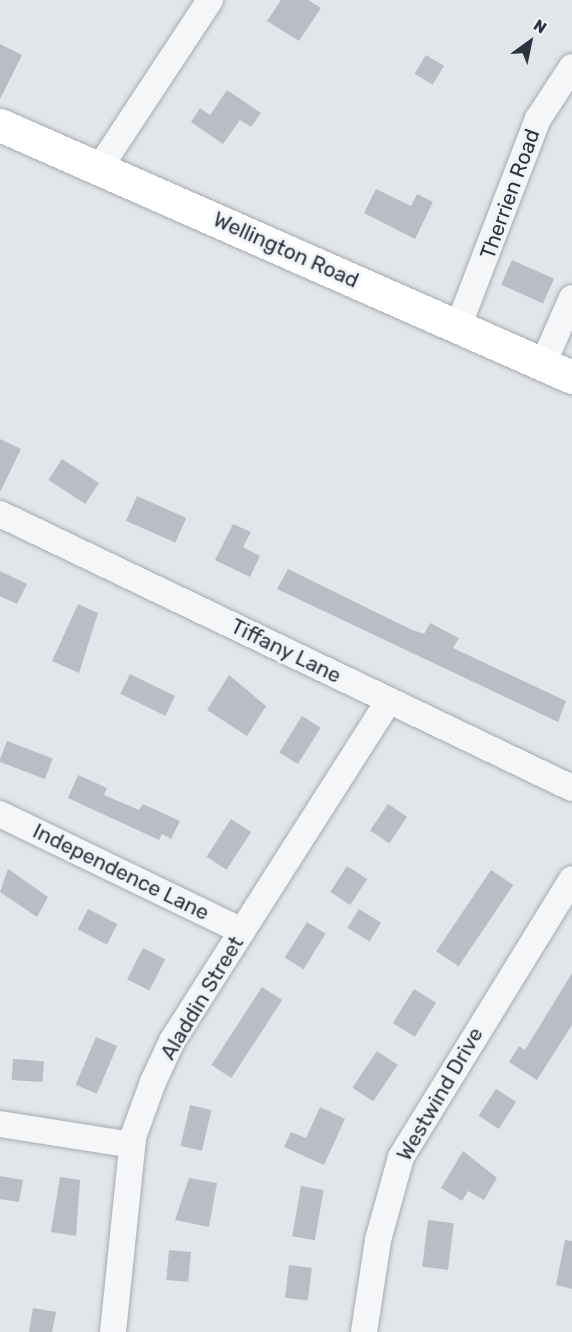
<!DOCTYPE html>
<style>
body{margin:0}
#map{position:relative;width:572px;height:1332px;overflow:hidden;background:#e2e5e9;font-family:Rubik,sans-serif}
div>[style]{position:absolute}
.building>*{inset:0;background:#b9bec6;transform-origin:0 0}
.roads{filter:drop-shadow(0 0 2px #a7acb3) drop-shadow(0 0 2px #a7acb3)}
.minor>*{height:26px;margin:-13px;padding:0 13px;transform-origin:13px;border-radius:13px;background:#f4f6f8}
.major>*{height:33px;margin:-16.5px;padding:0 16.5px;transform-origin:16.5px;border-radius:16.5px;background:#fff}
span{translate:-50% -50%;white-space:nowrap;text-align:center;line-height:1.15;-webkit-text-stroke:6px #f1f4f7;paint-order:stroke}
.street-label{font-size:21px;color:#2b3340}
.north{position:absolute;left:500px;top:12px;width:60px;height:60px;-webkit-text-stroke:4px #f1f4f7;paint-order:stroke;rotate:33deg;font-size:16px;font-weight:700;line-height:24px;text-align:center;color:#2b3340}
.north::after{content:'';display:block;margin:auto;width:21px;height:27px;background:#2b3340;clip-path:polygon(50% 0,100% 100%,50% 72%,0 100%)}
</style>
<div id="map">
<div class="building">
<i style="clip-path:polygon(281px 0,308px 0,321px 8px,299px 41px,267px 21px)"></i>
<i style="clip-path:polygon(0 44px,22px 55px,0 99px)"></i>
<i style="left:426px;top:55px;width:21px;height:22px;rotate:31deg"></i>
<i style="clip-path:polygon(227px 90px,261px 113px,251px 127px,240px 120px,223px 144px,191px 122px,200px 108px,210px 115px)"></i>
<i style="clip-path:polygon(376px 189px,411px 206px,417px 194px,433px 202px,415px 239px,364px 213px)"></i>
<i style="left:512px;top:260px;width:46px;height:27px;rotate:24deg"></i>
<i style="clip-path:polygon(0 439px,21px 449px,0 492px)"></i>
<i style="left:62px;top:459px;width:44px;height:25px;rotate:33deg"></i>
<i style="left:137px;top:496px;width:54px;height:27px;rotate:24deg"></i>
<i style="clip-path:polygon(233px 524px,251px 532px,243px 547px,260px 556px,250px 577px,215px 560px)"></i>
<i style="clip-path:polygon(288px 569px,410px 629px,424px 634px,430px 623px,459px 638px,453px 648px,566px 701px,558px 722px,277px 589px)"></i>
<i style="clip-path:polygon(0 571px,27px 584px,17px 604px,0 596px)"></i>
<i style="clip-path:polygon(78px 604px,98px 613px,79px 673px,52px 661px)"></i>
<i style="left:130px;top:674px;width:50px;height:22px;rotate:26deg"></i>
<i style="clip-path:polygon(229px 675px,266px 706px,247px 736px,207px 710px)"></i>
<i style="left:302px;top:716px;width:22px;height:43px;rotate:32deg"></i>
<i style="left:7px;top:741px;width:49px;height:22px;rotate:21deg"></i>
<i style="clip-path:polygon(78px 775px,107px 788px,104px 795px,139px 810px,143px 804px,180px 821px,171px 839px,162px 834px,159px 840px,68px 798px)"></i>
<i style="left:388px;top:804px;width:23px;height:32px;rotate:34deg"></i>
<i style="left:231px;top:819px;width:24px;height:45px;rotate:33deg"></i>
<i style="left:347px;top:866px;width:24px;height:31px;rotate:33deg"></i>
<i style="clip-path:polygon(8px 869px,48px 897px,37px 917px,0 892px)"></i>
<i style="left:491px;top:870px;width:27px;height:98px;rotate:34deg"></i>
<i style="left:88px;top:909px;width:33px;height:23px;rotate:27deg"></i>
<i style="left:359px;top:909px;width:26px;height:22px;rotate:32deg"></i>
<i style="left:307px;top:922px;width:22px;height:42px;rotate:32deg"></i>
<i style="left:143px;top:948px;width:25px;height:35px;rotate:27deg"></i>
<i style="clip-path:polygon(572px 973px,572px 1025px,537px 1080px,509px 1062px,519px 1046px,525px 1050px)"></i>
<i style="left:262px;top:987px;width:24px;height:93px;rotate:33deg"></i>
<i style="left:414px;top:989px;width:26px;height:40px;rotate:32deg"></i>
<i style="left:96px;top:1037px;width:23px;height:52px;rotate:23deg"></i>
<i style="left:377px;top:1051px;width:25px;height:44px;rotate:34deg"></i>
<i style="left:13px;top:1059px;width:31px;height:21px;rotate:4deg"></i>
<i style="left:496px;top:1089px;width:24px;height:32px;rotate:33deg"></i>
<i style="left:190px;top:1105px;width:22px;height:42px;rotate:13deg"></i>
<i style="clip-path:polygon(320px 1107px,345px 1119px,324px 1165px,284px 1147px,291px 1132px,306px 1138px)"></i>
<i style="clip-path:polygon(463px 1151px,497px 1178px,484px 1200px,468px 1191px,462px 1201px,441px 1188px)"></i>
<i style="clip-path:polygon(0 1176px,23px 1180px,19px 1202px,0 1199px)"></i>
<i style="clip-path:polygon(60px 1177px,80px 1180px,76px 1236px,51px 1232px)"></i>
<i style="clip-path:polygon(189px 1178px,217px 1183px,209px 1227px,175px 1220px)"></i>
<i style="left:301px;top:1186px;width:23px;height:51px;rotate:10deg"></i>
<i style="left:428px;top:1220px;width:26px;height:47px;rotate:7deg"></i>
<i style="clip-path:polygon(565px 1240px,572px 1241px,572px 1289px,556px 1285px)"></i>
<i style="left:169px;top:1250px;width:22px;height:30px;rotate:5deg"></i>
<i style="left:289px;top:1265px;width:23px;height:33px;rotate:7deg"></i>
<i style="clip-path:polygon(33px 1308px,56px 1312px,52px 1332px,29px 1332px)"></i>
</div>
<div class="roads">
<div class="minor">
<i style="left:100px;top:167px;width:200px;rotate:-56.6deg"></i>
<i style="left:458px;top:327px;width:223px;rotate:-69deg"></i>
<i style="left:538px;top:119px;width:62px;rotate:-56.8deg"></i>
<i style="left:543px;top:364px;width:72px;rotate:-66.3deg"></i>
<i style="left:0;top:514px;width:634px;rotate:25.6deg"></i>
<i style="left:0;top:814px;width:269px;rotate:25.8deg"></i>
<i style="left:0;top:1124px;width:134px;rotate:9deg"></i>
<i style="left:113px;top:1332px;width:196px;rotate:-84.1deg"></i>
<i style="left:133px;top:1137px;width:59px;rotate:-70deg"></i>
<i style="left:153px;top:1082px;width:45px;rotate:-65.1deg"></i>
<i style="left:172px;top:1041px;width:404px;rotate:-57.5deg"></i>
<i style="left:364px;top:1332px;width:93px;rotate:-81.3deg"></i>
<i style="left:378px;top:1240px;width:86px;rotate:-74.5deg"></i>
<i style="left:401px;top:1157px;width:326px;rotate:-58.4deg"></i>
</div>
<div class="major">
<i style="left:0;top:125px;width:625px;rotate:23.78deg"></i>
</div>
</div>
<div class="street-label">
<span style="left:510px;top:194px;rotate:-70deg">Therrien Road</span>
<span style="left:286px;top:250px;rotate:24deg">Wellington Road</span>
<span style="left:286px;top:651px;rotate:26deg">Tiffany Lane</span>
<span style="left:121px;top:872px;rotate:26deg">Independence Lane</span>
<span style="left:202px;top:998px;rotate:-59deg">Aladdin Street</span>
<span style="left:440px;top:1094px;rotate:-60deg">Westwind Drive</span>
</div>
<div class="north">N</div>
</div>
